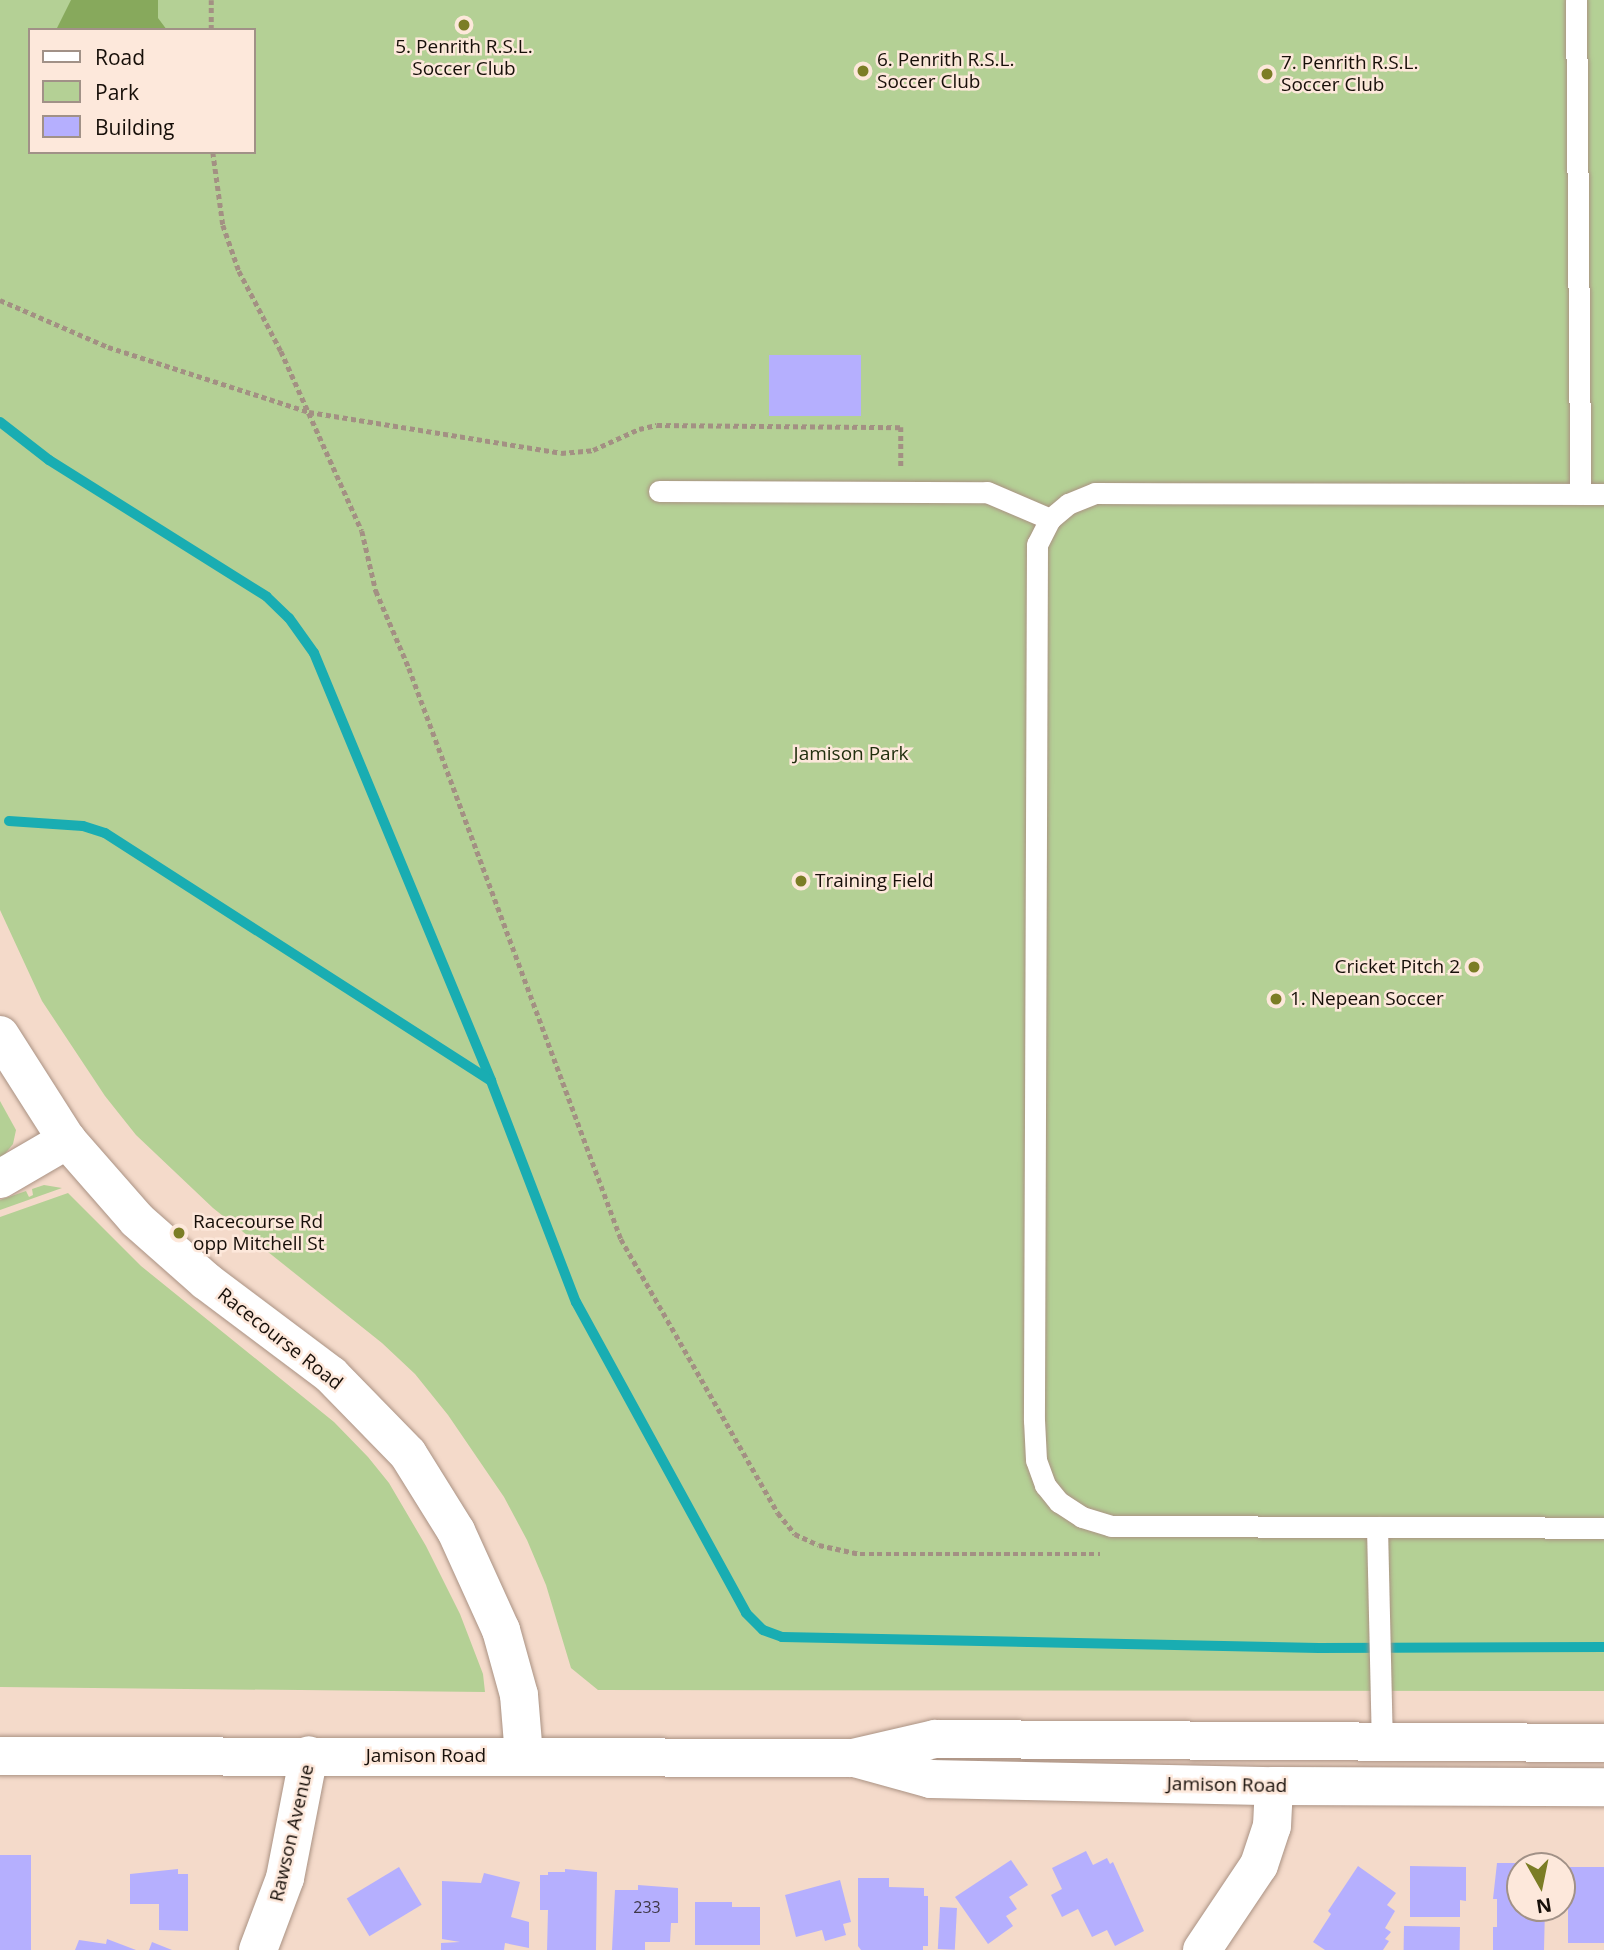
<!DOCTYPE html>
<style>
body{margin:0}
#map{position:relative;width:1604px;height:1950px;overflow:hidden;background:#f4daca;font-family:"Open Sans",sans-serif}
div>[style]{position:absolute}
.green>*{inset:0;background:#b4d095}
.forest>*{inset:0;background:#87a95c}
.stream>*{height:10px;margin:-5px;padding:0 5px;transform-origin:5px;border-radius:5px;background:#19adb2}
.building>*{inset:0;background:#b5affe;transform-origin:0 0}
.path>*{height:4.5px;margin-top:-2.25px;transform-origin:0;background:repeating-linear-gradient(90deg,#a39083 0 5px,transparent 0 8.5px)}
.roads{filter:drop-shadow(0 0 2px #aa9283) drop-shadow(0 0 2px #aa9283)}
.service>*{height:21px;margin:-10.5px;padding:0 10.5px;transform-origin:10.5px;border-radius:10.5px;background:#fff}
.minor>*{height:38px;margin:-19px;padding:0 19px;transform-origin:19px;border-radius:19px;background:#fff}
.tertiary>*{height:38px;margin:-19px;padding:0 19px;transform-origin:19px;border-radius:19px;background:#fff}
.secondary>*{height:38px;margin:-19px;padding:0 19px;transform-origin:19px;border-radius:19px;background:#fff}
.dots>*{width:19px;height:19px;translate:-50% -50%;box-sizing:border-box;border:4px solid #fde8db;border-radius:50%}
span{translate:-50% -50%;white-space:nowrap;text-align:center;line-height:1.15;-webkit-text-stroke:5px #fde8db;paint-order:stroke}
.number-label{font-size:16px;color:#3e3746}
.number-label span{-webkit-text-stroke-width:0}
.poi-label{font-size:19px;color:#170f09}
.left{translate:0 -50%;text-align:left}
.right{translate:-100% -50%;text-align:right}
.park-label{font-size:19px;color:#212f0e}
.street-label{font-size:19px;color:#170f09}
.legend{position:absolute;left:28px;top:28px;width:228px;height:126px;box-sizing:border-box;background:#fde8db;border:2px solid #a19187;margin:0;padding:9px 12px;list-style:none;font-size:21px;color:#170f09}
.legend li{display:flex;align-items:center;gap:14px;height:35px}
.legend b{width:35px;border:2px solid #a19187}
.north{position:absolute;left:1506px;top:1852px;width:70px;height:70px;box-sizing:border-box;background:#fde8db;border:2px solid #a19187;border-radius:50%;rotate:171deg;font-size:19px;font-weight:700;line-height:28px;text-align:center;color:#170f09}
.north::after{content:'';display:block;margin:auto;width:24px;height:32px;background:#7b7d25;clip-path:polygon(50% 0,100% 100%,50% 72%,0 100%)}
</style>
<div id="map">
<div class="green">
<i style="clip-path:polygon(evenodd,0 0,1604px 0,1604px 1691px,598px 1690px,571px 1668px,546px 1585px,527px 1540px,504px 1497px,448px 1415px,415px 1374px,382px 1343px,213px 1208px,136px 1135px,105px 1096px,42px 1001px,0 910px,0 0,30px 30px,254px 30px,254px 152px,30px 152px,30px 30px)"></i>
<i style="clip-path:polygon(0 1101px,16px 1130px,13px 1144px,0 1160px)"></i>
<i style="clip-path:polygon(44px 1185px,62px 1188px,0 1210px,0 1200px,26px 1191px,29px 1197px,33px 1195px,32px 1189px)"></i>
<i style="clip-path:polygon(68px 1193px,141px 1266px,334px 1422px,368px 1457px,389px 1483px,426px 1546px,460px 1614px,483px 1674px,485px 1692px,0 1687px,0 1217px)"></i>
</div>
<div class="forest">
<i style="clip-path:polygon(71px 0,158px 0,158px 18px,167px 30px,56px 30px)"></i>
</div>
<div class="stream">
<i style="left:0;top:422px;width:62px;rotate:37.8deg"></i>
<i style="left:49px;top:460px;width:257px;rotate:32.1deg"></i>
<i style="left:267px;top:597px;width:30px;rotate:44deg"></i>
<i style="left:289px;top:618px;width:43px;rotate:54.5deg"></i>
<i style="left:314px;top:653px;width:463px;rotate:67.5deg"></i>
<i style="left:491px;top:1081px;width:237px;rotate:69deg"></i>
<i style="left:576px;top:1302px;width:354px;rotate:61.3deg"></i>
<i style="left:746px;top:1613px;width:24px;rotate:45deg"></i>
<i style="left:763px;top:1630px;width:20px;rotate:20deg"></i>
<i style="left:782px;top:1637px;width:537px;rotate:1.17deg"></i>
<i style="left:1319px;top:1648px;width:285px;rotate:-0.2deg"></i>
<i style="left:9px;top:821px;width:74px;rotate:3.9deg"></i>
<i style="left:83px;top:826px;width:23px;rotate:18deg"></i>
<i style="left:105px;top:833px;width:459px;rotate:32.7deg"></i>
</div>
<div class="building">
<i style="left:769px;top:355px;width:92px;height:61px"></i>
<i style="clip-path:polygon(1086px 1851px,1093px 1865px,1107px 1858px,1110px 1864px,1113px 1862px,1144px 1931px,1115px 1946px,1107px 1930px,1092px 1937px,1078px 1909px,1062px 1917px,1051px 1895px,1062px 1889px,1052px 1868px)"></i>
<i style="left:0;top:1855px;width:31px;height:95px"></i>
<i style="clip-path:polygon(1011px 1860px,1028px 1885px,1009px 1897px,1017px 1909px,1006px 1916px,1013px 1926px,988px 1944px,955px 1897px)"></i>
<i style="clip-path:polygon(1497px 1863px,1547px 1863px,1547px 1866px,1520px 1866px,1520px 1908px,1545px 1908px,1544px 1950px,1493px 1950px,1493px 1927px,1497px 1927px,1497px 1899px,1493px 1899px)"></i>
<i style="clip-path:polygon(1358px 1866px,1396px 1893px,1387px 1905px,1395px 1911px,1385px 1928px,1391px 1932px,1385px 1939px,1389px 1941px,1383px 1950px,1325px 1950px,1313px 1942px,1331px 1914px,1328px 1911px)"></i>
<i style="clip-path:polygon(1410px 1866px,1466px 1867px,1466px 1901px,1460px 1900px,1460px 1917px,1410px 1917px)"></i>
<i style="left:399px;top:1867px;width:44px;height:61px;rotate:59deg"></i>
<i style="left:1604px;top:1867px;width:76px;height:36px;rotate:90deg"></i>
<i style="clip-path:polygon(178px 1869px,178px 1874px,188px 1874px,188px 1931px,159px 1930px,159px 1904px,130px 1904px,130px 1874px)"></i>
<i style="clip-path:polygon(565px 1869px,597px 1872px,596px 1950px,547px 1950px,548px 1910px,540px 1910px,540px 1875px,548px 1875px,548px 1872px,565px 1872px)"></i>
<i style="clip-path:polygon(484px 1873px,520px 1882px,511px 1917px,529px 1922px,529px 1948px,505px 1943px,504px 1950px,441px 1950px,441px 1943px,460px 1942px,442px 1939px,442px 1881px,481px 1883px)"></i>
<i style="clip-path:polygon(858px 1878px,889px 1878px,889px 1887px,924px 1888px,924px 1896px,928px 1896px,928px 1946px,923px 1946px,923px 1950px,861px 1950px,858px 1946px)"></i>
<i style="clip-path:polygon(840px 1880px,851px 1922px,843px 1924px,846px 1935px,825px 1941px,822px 1930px,796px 1937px,785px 1895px)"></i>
<i style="clip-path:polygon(638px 1885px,678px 1888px,678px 1923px,671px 1923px,670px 1942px,645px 1942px,645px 1950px,612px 1950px,615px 1890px,638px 1890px)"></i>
<i style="clip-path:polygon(695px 1902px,732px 1902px,732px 1907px,760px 1907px,760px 1945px,695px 1945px)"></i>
<i style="left:940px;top:1907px;width:17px;height:42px;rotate:3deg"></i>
<i style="left:1404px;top:1926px;width:56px;height:24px;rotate:1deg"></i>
<i style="clip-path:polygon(107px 1939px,136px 1950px,75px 1950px,79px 1940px,106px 1944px)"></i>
<i style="clip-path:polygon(152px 1942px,172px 1950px,149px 1950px)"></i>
</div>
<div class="path">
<i style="left:211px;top:30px;width:30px;rotate:-90deg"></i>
<i style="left:213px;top:152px;width:74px;rotate:82.2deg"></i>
<i style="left:223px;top:225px;width:49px;rotate:70.8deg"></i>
<i style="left:239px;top:271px;width:90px;rotate:62.3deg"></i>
<i style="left:281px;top:351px;width:197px;rotate:65.8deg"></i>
<i style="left:362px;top:531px;width:62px;rotate:76.9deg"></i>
<i style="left:376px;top:591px;width:84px;rotate:66.8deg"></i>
<i style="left:409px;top:668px;width:609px;rotate:69.63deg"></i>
<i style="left:621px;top:1239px;width:316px;rotate:60.2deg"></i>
<i style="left:778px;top:1513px;width:27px;rotate:51deg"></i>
<i style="left:795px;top:1534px;width:26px;rotate:25deg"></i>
<i style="left:819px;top:1545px;width:42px;rotate:12.4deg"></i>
<i style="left:860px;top:1554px;width:240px"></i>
<i style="left:0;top:300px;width:118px;rotate:23.5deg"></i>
<i style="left:108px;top:347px;width:211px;rotate:17.9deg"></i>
<i style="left:309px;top:412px;width:255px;rotate:9.2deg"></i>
<i style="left:561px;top:453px;width:32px;rotate:-5deg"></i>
<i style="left:593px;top:450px;width:51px;rotate:-24.5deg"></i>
<i style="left:639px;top:429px;width:18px;rotate:-13deg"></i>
<i style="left:657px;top:425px;width:244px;rotate:0.5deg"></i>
<i style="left:901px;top:427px;width:39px;rotate:90deg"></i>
</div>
<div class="roads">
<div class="service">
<i style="left:1576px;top:0;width:494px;rotate:89.5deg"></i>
<i style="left:659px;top:491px;width:328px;rotate:0.2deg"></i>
<i style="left:987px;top:492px;width:69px;rotate:23.2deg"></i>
<i style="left:1604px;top:494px;width:509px;rotate:-179.89deg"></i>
<i style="left:1095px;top:493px;width:29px;rotate:158deg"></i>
<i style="left:1068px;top:504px;width:23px;rotate:140deg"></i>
<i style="left:1050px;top:519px;width:28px;rotate:117deg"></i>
<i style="left:1037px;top:544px;width:876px;rotate:90.2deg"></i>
<i style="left:1034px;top:1420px;width:40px;rotate:87.1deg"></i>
<i style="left:1036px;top:1460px;width:27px;rotate:70deg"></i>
<i style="left:1045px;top:1485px;width:22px;rotate:51deg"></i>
<i style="left:1059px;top:1502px;width:27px;rotate:33deg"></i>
<i style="left:1082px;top:1517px;width:30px;rotate:17deg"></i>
<i style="left:1111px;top:1526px;width:493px;rotate:0.2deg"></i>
<i style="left:1377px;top:1527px;width:214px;rotate:88.7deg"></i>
</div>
<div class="minor">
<i style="left:0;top:1179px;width:78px;rotate:-30.2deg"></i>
<i style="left:258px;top:1950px;width:77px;rotate:-69.4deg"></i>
<i style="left:285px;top:1878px;width:125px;rotate:-79deg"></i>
<i style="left:1202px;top:1950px;width:102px;rotate:-56.2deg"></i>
<i style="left:1259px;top:1865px;width:41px;rotate:-71.6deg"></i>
<i style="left:1272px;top:1826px;width:40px;rotate:-87.1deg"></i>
</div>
<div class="tertiary">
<i style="left:0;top:1035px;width:125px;rotate:57.5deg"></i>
<i style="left:67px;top:1140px;width:106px;rotate:48.8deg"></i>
<i style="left:137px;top:1220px;width:92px;rotate:41.5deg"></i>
<i style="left:206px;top:1281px;width:156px;rotate:36.9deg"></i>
<i style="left:331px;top:1375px;width:110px;rotate:45.7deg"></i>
<i style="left:408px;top:1454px;width:91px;rotate:58.1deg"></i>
<i style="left:456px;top:1531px;width:109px;rotate:65.6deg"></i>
<i style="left:501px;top:1630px;width:67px;rotate:74.5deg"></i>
<i style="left:519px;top:1695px;width:61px;rotate:85.3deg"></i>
</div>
<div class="secondary">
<i style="left:0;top:1756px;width:853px;rotate:0.13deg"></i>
<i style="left:853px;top:1758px;width:84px;rotate:-13deg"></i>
<i style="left:935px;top:1739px;width:669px;rotate:0.34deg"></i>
<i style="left:858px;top:1759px;width:76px;rotate:15.3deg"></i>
<i style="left:931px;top:1779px;width:343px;rotate:1.2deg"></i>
<i style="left:1274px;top:1786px;width:330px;rotate:0.2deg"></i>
</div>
</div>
<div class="dots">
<i style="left:464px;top:25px;background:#7b7d25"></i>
<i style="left:863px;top:71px;background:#7b7d25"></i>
<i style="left:1267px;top:74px;background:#7b7d25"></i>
<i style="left:801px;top:881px;background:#7b7d25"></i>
<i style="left:1474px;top:967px;background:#7b7d25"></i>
<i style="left:1276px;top:999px;background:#7b7d25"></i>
<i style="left:179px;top:1233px;background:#7b7d25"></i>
</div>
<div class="number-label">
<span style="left:647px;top:1907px">233</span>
</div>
<div class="poi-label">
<span style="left:464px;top:58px">5. Penrith R.S.L.<br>Soccer Club</span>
<span class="left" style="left:877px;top:71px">6. Penrith R.S.L.<br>Soccer Club</span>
<span class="left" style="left:1281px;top:74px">7. Penrith R.S.L.<br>Soccer Club</span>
<span class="left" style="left:815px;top:881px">Training Field</span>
<span class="right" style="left:1460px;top:967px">Cricket Pitch 2</span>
<span class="left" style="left:1290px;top:999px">1. Nepean Soccer</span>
<span class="left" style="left:193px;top:1233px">Racecourse Rd<br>opp Mitchell St</span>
</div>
<div class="park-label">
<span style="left:851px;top:754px">Jamison Park</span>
</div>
<div class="street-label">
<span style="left:280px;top:1339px;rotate:38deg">Racecourse Road</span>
<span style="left:426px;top:1756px">Jamison Road</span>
<span style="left:1227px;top:1785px;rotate:1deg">Jamison Road</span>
<span style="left:292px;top:1833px;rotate:-77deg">Rawson Avenue</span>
</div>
<ul class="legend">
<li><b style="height:9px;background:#fff"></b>Road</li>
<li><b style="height:19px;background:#b4d095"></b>Park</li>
<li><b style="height:19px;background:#b5affe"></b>Building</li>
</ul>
<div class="north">N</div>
</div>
